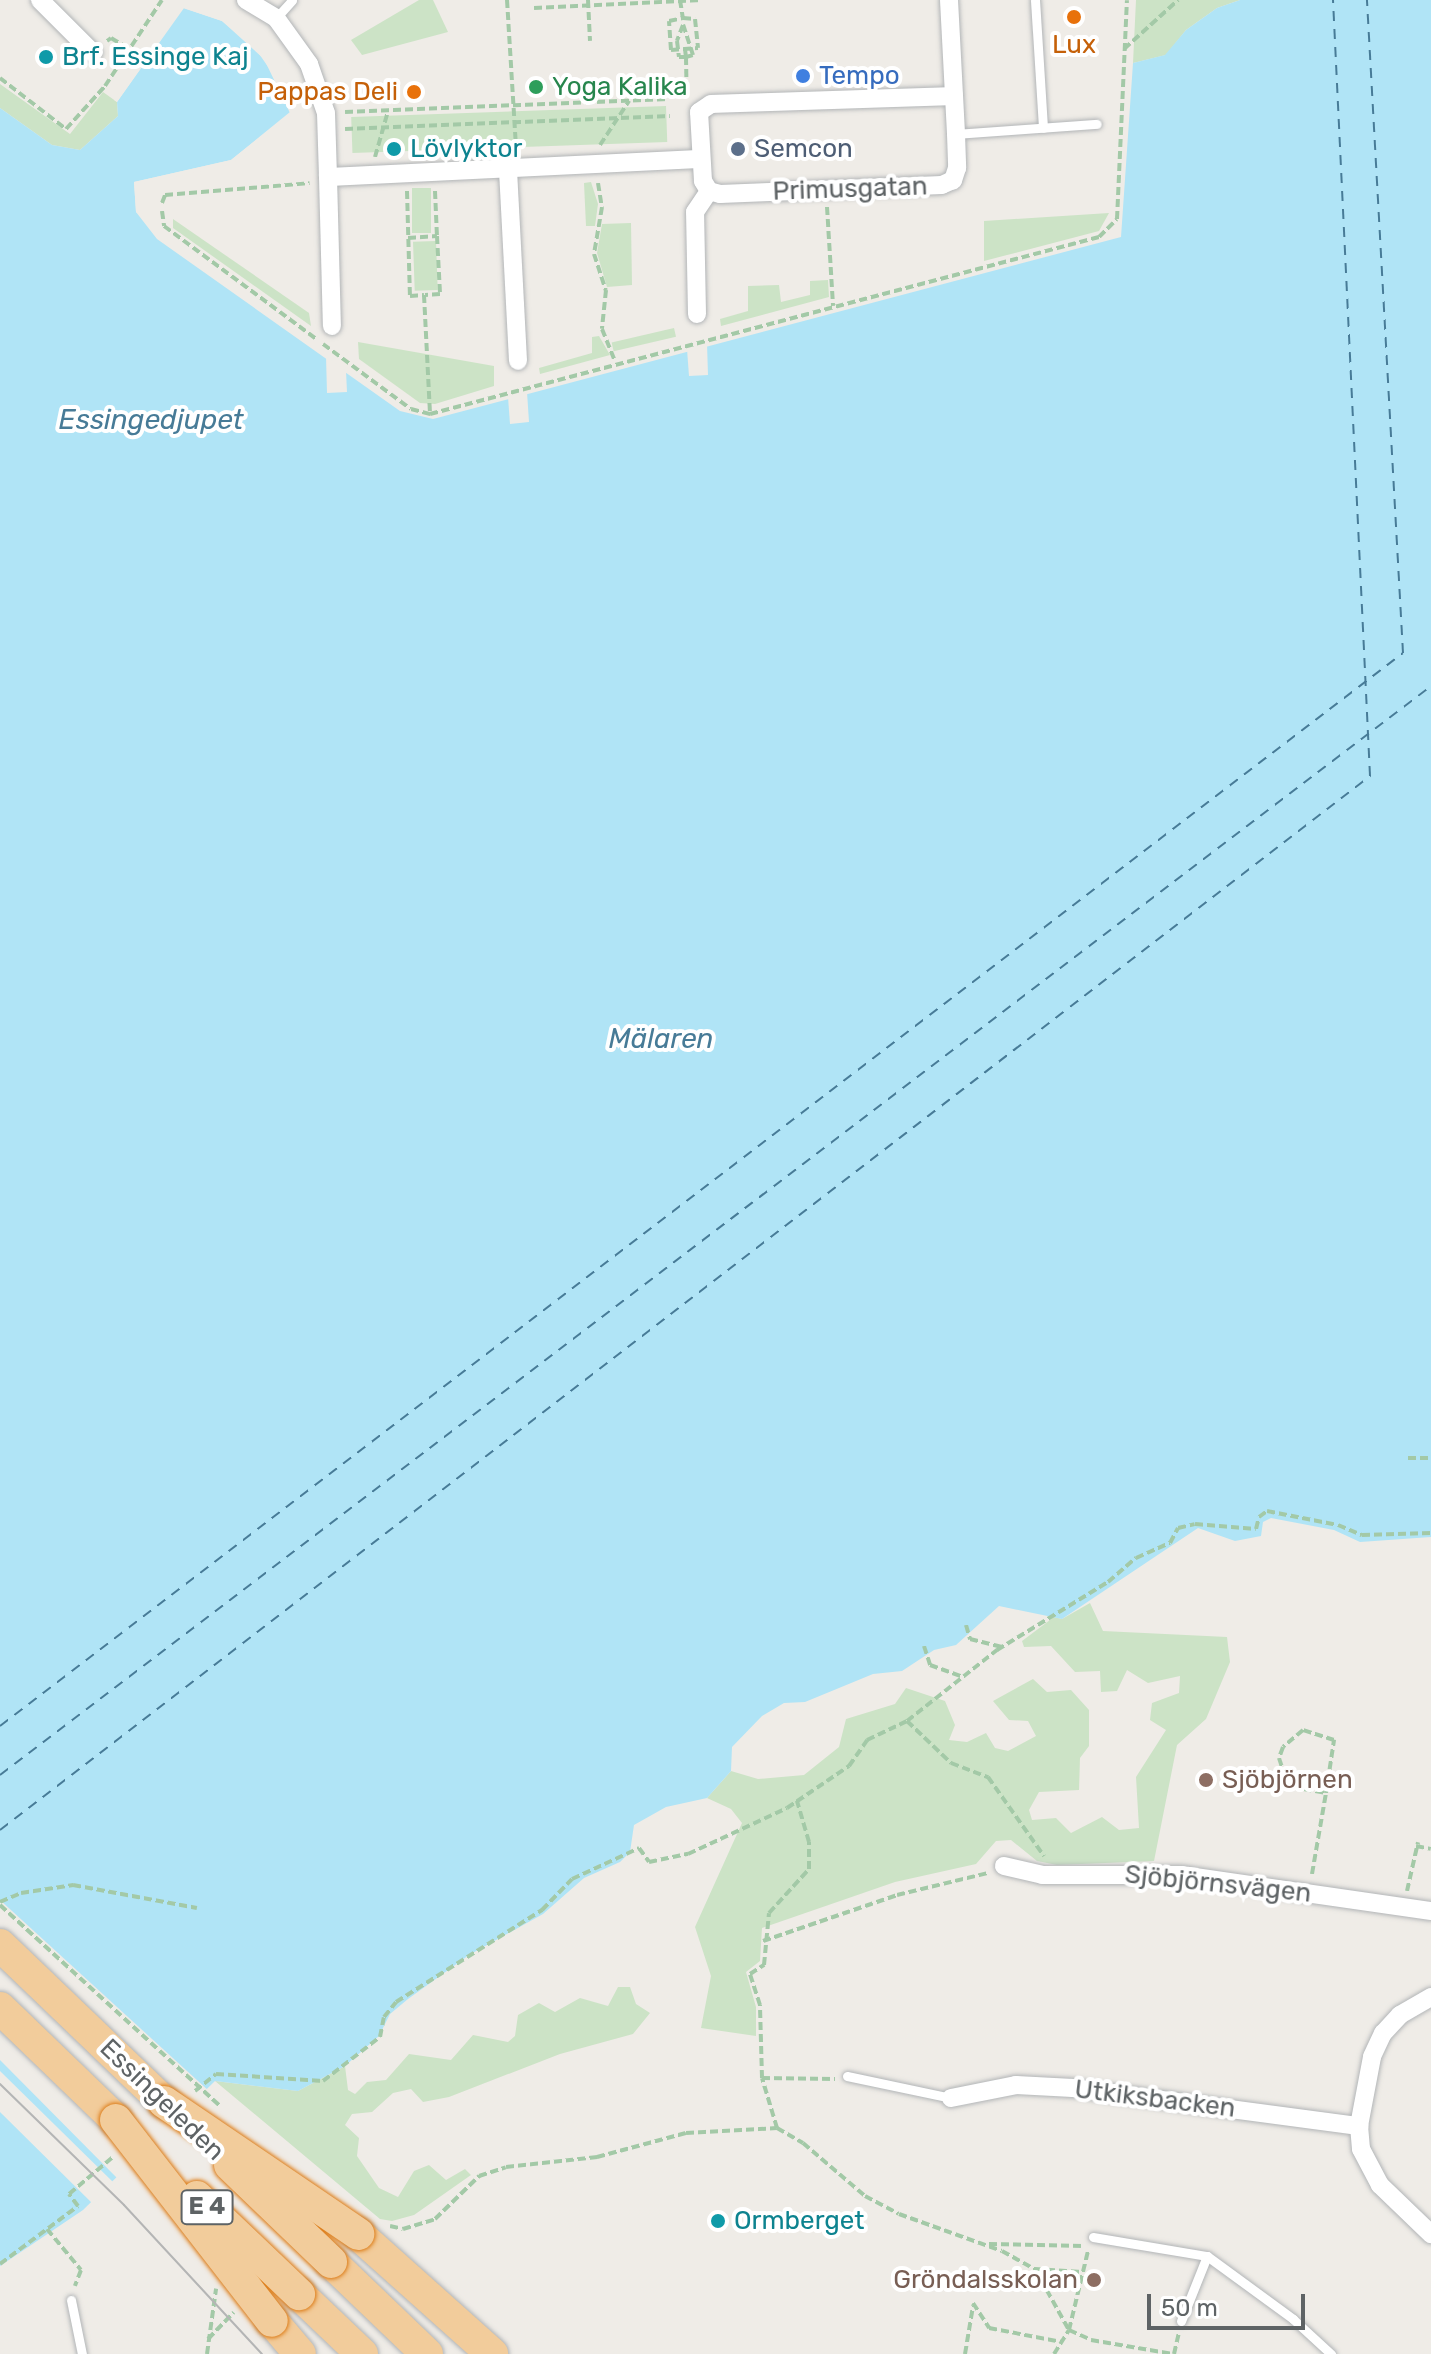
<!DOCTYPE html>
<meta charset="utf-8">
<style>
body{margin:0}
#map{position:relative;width:1431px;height:2354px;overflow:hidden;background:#efece7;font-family:Rubik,sans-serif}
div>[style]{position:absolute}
.green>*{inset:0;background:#cce3c6;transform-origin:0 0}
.water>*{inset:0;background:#b0e4f6}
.pier>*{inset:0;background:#efece7}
.ferry>*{height:2px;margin-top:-1px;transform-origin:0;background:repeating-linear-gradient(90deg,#477b97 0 10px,transparent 0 18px)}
.path>*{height:4px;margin-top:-2px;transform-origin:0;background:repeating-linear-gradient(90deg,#a3c9a7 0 8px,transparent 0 12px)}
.roads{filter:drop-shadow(0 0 2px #b2b5b7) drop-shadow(0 0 2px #b2b5b7)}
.lane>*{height:9px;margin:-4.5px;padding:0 4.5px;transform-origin:4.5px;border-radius:4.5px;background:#fff}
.street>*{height:18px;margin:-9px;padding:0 9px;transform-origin:9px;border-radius:9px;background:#fff}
.highway>*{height:32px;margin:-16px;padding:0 16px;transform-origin:16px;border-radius:16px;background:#f2cc9b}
.tram>*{height:2px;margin:-1px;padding:0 1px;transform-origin:1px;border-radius:1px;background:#b4b5b5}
.path-bridge>*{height:4px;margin-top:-2px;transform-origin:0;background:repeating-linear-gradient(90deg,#a3c9a7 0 8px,transparent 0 12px)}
.bridges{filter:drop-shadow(0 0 2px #dd7d19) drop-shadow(0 0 2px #dd7d19)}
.highway-bridge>*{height:32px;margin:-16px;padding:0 16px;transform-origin:16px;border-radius:16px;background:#f2cc9b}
.dots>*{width:22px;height:22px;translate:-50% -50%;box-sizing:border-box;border:4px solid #fff;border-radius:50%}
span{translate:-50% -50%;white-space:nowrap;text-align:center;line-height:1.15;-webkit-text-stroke:8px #fff;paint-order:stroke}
.shield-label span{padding:2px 6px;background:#fff;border:2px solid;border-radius:6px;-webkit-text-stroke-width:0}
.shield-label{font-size:24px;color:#5e6365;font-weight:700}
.food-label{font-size:26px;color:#c56008}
.right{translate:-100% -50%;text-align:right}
.culture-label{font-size:26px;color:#0d838f}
.left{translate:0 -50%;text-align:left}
.shop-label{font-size:26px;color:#366cbe}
.leisure-label{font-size:26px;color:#27864d}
.service-label{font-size:26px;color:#4e5e75}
.street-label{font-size:26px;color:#5e6365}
.education-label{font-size:26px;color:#785e54}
.water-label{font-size:28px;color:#477b97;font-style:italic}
.scale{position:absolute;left:1147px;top:2294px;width:158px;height:36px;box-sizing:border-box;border:4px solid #5e6365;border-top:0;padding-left:10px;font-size:24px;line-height:28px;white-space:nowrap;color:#5e6365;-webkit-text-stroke:6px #fff;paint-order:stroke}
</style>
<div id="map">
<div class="green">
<i style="clip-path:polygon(419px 0,433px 0,448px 32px,362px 55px,351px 40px)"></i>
<i style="clip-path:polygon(1136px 0,1240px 0,1217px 8px,1186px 30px,1166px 55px,1133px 63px)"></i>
<i style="clip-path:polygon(0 84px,70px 134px,103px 92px,117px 102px,118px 116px,80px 150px,52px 145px,0 108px)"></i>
<i style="left:666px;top:106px;width:36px;height:315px;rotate:88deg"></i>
<i style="clip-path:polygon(591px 182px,598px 204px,595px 226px,586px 226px,584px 183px)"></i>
<i style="left:412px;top:188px;width:19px;height:45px"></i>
<i style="clip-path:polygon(1109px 213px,1099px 231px,984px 261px,984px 221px)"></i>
<i style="clip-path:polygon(173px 219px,309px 313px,311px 326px,173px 228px)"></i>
<i style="clip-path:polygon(631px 223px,632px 285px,607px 287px,597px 253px,602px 224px)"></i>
<i style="left:436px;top:241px;width:49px;height:23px;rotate:88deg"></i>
<i style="clip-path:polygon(828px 280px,829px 297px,721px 326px,720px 319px,748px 311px,748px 286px,779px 285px,781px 302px,810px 295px,810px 281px)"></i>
<i style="left:674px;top:328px;width:9px;height:64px;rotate:77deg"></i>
<i style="clip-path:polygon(599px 336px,610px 355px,540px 374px,539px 368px,592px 353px,592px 337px)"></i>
<i style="clip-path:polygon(358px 342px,494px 366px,494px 386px,435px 404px,420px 403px,359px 359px)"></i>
<i style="clip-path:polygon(1090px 1603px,1103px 1631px,1227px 1637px,1230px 1662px,1206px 1719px,1177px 1745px,1154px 1861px,1057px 1865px,1037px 1861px,1011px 1840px,996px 1841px,976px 1864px,895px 1882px,762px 1928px,760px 1961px,746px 1972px,756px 2007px,756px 2036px,701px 2028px,711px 1976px,695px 1927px,742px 1823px,731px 1809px,707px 1798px,731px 1771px,758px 1779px,804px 1775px,839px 1747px,846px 1719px,895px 1704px,906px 1688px,945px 1701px,955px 1725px,949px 1740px,967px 1742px,986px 1733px,995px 1748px,1008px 1751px,1036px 1736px,1028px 1721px,1009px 1720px,993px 1701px,1033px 1679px,1047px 1692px,1071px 1690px,1089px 1710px,1089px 1746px,1080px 1758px,1079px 1790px,1039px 1792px,1029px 1810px,1032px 1820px,1056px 1818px,1071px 1833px,1102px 1817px,1119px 1830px,1139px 1828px,1136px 1777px,1166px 1730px,1150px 1720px,1152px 1703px,1179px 1693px,1180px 1676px,1148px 1683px,1127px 1670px,1117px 1691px,1101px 1692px,1100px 1671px,1075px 1672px,1051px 1646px,1024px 1647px,1022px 1641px,1054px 1617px,1062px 1619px)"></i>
<i style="clip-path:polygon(618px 1987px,630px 1987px,636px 2004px,650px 2013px,633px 2034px,560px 2054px,449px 2097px,423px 2102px,411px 2089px,393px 2093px,372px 2112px,352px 2114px,345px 2125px,359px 2138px,357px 2156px,379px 2188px,398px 2197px,414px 2171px,429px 2165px,446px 2180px,465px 2169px,471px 2175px,414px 2215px,392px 2221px,380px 2219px,215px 2081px,298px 2091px,345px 2066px,348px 2090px,355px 2094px,367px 2082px,386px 2080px,409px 2054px,451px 2060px,473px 2035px,508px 2042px,515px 2036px,518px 2015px,539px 2003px,555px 2012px,580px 1998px,608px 2006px)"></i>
</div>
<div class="water">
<i style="clip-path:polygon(1240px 0,1431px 0,1431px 1537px,1360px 1542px,1334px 1530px,1271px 1518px,1263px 1522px,1261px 1536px,1235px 1541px,1198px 1528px,1062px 1619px,999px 1606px,956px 1645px,934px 1650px,902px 1671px,873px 1674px,805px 1702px,784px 1703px,762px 1716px,732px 1747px,731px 1771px,707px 1798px,666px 1807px,634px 1825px,630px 1852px,620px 1862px,584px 1878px,543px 1914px,469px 1955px,408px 1999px,390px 2014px,379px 2036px,345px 2066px,298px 2091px,215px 2081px,83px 2210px,0 2266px,0 108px,52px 145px,80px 150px,118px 116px,117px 102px,183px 8px,222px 21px,264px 59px,290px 113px,231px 160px,134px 182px,136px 212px,157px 239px,400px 411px,433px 419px,1121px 237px,1133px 63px,1165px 55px,1186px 30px,1217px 8px)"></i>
</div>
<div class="pier">
<i style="clip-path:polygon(184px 4px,223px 17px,257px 45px,284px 82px,294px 113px,232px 164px,138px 185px,140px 210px,150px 222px,136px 212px,134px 182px,231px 160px,290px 112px,280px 84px,255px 48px,222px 21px,184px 8px,117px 102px,114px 100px)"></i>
<i style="clip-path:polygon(707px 344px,708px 375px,689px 376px,687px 349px)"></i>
<i style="clip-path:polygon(326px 356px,346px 371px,347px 392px,327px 393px)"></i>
<i style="clip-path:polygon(527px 392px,529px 422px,510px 424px,508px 397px)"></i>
<i style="clip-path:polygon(0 1900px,210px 2092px,119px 2180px,0 2060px)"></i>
<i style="clip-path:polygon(0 2071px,115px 2184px,94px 2205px,0 2112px)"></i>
</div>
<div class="ferry">
<i style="left:0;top:1726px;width:1766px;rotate:-37.41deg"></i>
<i style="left:1403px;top:653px;width:654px;rotate:-93.16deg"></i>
<i style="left:0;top:1775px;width:1798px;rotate:-37.27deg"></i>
<i style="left:0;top:1830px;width:1729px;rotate:-37.57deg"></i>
<i style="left:1370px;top:776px;width:777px;rotate:-92.73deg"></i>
</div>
<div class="path">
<i style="left:507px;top:0;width:149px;rotate:86.5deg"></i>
<i style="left:588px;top:0;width:41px;rotate:87.2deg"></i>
<i style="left:680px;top:0;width:19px;rotate:81deg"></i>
<i style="left:534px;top:8px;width:168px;rotate:-2.7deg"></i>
<i style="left:107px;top:41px;width:5px;rotate:-37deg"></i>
<i style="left:111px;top:38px;width:21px;rotate:31deg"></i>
<i style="left:685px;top:49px;width:8px;rotate:83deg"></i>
<i style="left:686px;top:57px;width:7px;rotate:-16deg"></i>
<i style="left:693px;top:55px;width:32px;rotate:-108deg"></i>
<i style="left:683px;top:25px;width:17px;rotate:111deg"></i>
<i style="left:677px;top:41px;width:16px;rotate:83deg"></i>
<i style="left:679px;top:57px;width:7px"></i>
<i style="left:686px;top:57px;width:39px;rotate:89deg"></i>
<i style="left:1124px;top:49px;width:73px;rotate:-42.2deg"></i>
<i style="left:671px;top:50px;width:29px;rotate:-94deg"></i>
<i style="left:669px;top:21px;width:14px;rotate:-12deg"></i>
<i style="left:683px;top:18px;width:12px;rotate:5deg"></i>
<i style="left:695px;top:19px;width:29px;rotate:84deg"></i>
<i style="left:0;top:78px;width:83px;rotate:37.7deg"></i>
<i style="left:66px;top:129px;width:58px;rotate:-47.8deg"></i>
<i style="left:105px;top:86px;width:103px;rotate:-56.5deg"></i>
<i style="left:345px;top:112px;width:324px;rotate:-2.3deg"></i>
<i style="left:345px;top:129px;width:325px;rotate:-2.3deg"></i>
<i style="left:600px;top:145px;width:53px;rotate:-56.6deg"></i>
<i style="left:375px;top:157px;width:48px;rotate:-74.2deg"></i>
<i style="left:598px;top:183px;width:24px;rotate:81deg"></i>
<i style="left:602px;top:207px;width:48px;rotate:99.7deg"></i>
<i style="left:594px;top:254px;width:38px;rotate:72deg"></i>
<i style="left:606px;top:290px;width:39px;rotate:96deg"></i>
<i style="left:602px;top:329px;width:35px;rotate:68deg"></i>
<i style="left:407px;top:191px;width:105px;rotate:88.4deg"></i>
<i style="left:410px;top:296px;width:14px;rotate:-4deg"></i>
<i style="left:424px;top:295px;width:119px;rotate:87.1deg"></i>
<i style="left:435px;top:191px;width:45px;rotate:87.5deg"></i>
<i style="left:162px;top:203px;width:9px;rotate:-69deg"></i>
<i style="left:165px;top:195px;width:145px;rotate:-4.7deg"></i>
<i style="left:827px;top:207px;width:99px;rotate:86.5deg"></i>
<i style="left:162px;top:211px;width:15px;rotate:82deg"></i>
<i style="left:164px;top:226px;width:189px;rotate:36.6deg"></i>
<i style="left:408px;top:238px;width:29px;rotate:-4deg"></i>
<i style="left:437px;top:236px;width:58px;rotate:87deg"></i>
<i style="left:440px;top:294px;width:15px;rotate:176deg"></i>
<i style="left:323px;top:344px;width:109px;rotate:36.5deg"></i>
<i style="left:411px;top:409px;width:20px;rotate:15deg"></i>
<i style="left:430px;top:414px;width:692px;rotate:-14.82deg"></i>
<i style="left:1099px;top:237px;width:25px;rotate:-45deg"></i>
<i style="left:1117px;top:219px;width:219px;rotate:-87.4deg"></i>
<i style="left:1408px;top:1458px;width:23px"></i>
<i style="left:966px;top:1625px;width:15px;rotate:74deg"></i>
<i style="left:970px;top:1639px;width:33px;rotate:14deg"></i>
<i style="left:924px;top:1646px;width:20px;rotate:72deg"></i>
<i style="left:930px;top:1665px;width:35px;rotate:20deg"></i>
<i style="left:907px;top:1721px;width:61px;rotate:43.7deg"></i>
<i style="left:951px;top:1763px;width:40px;rotate:21deg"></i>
<i style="left:988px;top:1777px;width:97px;rotate:54.7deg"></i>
<i style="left:1416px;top:1846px;width:15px;rotate:11deg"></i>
<i style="left:1312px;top:1874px;width:82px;rotate:-80.2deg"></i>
<i style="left:1326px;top:1793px;width:54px;rotate:-81.4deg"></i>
<i style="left:1334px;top:1740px;width:33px;rotate:-162deg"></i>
<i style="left:1303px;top:1730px;width:26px;rotate:140deg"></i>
<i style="left:1283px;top:1747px;width:12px;rotate:110deg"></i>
<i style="left:1279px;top:1758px;width:23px;rotate:72deg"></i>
<i style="left:1286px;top:1780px;width:9px;rotate:49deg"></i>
<i style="left:1292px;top:1787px;width:35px;rotate:10deg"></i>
<i style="left:1407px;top:1891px;width:50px;rotate:-77.3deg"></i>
<i style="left:0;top:1902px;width:23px;rotate:-23deg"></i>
<i style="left:21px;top:1893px;width:53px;rotate:-8.7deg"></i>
<i style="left:73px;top:1885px;width:126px;rotate:10.5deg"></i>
<i style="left:763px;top:1941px;width:142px;rotate:-18.9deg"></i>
<i style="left:897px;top:1895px;width:94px;rotate:-13.6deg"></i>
<i style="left:762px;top:2078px;width:73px;rotate:0.8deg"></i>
<i style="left:195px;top:2091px;width:27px;rotate:-39deg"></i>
<i style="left:216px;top:2074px;width:107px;rotate:3.7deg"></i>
<i style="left:323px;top:2081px;width:72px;rotate:-37.7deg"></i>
<i style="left:380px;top:2037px;width:20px;rotate:-79deg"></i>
<i style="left:384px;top:2017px;width:19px;rotate:-51deg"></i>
<i style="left:396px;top:2002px;width:173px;rotate:-32.2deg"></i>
<i style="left:542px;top:1910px;width:43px;rotate:-45.9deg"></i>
<i style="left:572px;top:1879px;width:74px;rotate:-24.8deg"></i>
<i style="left:639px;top:1848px;width:17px;rotate:54deg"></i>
<i style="left:649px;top:1862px;width:40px;rotate:-12deg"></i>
<i style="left:688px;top:1854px;width:109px;rotate:-24.9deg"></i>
<i style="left:787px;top:1808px;width:75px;rotate:-34.1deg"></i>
<i style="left:849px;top:1766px;width:32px;rotate:-55deg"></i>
<i style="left:867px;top:1740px;width:44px;rotate:-25.4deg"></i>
<i style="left:907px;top:1721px;width:115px;rotate:-38.3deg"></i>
<i style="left:997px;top:1650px;width:130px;rotate:-31.5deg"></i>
<i style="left:1108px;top:1582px;width:37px;rotate:-41deg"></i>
<i style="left:1136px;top:1558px;width:37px;rotate:-24deg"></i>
<i style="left:1170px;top:1543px;width:17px;rotate:-62deg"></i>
<i style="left:1178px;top:1528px;width:17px;rotate:-13deg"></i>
<i style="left:1195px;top:1524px;width:61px;rotate:4.7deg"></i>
<i style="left:1256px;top:1529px;width:12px;rotate:-76deg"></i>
<i style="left:1259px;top:1517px;width:10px;rotate:-37deg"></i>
<i style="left:1267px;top:1511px;width:72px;rotate:11.2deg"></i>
<i style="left:1338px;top:1525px;width:26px;rotate:23deg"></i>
<i style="left:1362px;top:1535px;width:69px;rotate:-1.7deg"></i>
<i style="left:777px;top:2128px;width:52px;rotate:-106.7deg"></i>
<i style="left:762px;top:2078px;width:73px;rotate:-91.6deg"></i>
<i style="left:760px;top:2005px;width:33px;rotate:-108deg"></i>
<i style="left:750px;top:1974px;width:17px;rotate:-33deg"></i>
<i style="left:764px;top:1965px;width:52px;rotate:-84.5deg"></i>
<i style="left:769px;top:1913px;width:59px;rotate:-47.7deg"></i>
<i style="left:809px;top:1869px;width:27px;rotate:-90deg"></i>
<i style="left:809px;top:1842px;width:43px;rotate:-106.3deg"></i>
<i style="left:390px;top:2226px;width:13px;rotate:13deg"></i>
<i style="left:403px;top:2229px;width:34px;rotate:-17deg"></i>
<i style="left:435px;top:2219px;width:62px;rotate:-44.3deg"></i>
<i style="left:479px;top:2176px;width:28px;rotate:-18deg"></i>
<i style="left:506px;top:2167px;width:92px;rotate:-6.3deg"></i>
<i style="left:597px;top:2157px;width:92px;rotate:-15.1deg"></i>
<i style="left:686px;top:2133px;width:91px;rotate:-3.1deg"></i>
<i style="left:777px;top:2128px;width:30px;rotate:30deg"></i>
<i style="left:803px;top:2143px;width:82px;rotate:40.5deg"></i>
<i style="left:865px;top:2196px;width:38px;rotate:28deg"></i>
<i style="left:899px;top:2214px;width:109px;rotate:19.8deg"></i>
<i style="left:1002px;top:2251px;width:38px;rotate:29deg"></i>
<i style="left:1035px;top:2269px;width:47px;rotate:3.7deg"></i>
<i style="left:47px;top:2229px;width:53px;rotate:50.3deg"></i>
<i style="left:81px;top:2270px;width:17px;rotate:111deg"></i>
<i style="left:989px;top:2244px;width:94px;rotate:1.2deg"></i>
<i style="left:0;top:2264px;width:97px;rotate:-36.6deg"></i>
<i style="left:78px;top:2206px;width:15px;rotate:-127deg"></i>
<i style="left:69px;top:2194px;width:57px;rotate:-40.1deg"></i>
<i style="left:1035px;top:2269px;width:70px;rotate:60.9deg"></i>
<i style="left:1069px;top:2330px;width:24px;rotate:24deg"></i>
<i style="left:1091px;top:2340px;width:83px;rotate:9.7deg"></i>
<i style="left:973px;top:2303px;width:30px;rotate:57deg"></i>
<i style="left:989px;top:2328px;width:74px;rotate:10.9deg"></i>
<i style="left:208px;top:2339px;width:37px;rotate:-46deg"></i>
<i style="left:207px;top:2354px;width:66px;rotate:-82.1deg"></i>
<i style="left:965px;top:2354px;width:49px;rotate:-80.5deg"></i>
<i style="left:1054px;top:2354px;width:28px;rotate:-58deg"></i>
<i style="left:1069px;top:2330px;width:81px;rotate:-76.5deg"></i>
<i style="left:1174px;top:2354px;width:22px;rotate:-77deg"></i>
</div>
<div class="roads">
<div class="lane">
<i style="left:1035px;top:0;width:128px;rotate:86.4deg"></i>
<i style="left:276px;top:18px;width:24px;rotate:-48deg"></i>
<i style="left:956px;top:134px;width:141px;rotate:-4.1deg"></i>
<i style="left:847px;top:2076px;width:106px;rotate:11.9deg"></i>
<i style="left:1093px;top:2237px;width:116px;rotate:9.5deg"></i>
<i style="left:1207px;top:2256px;width:107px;rotate:36.2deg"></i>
<i style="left:1293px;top:2319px;width:52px;rotate:42.6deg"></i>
<i style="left:71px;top:2300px;width:55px;rotate:78.5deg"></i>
<i style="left:1181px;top:2321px;width:70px;rotate:-68.2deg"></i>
</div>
<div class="street">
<i style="left:40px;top:0;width:75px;rotate:45deg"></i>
<i style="left:246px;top:0;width:35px;rotate:31deg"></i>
<i style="left:276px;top:18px;width:57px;rotate:54.3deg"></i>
<i style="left:309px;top:64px;width:52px;rotate:70.9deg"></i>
<i style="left:326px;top:113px;width:64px;rotate:88.2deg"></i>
<i style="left:328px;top:177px;width:372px;rotate:-2.8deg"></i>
<i style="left:949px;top:0;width:134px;rotate:87deg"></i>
<i style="left:956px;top:134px;width:34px;rotate:88deg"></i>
<i style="left:957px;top:168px;width:13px;rotate:108deg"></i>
<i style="left:953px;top:180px;width:12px;rotate:156deg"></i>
<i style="left:942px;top:185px;width:222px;rotate:177.7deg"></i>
<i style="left:720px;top:194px;width:11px;rotate:-165deg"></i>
<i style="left:709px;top:191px;width:12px;rotate:-121deg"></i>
<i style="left:703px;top:181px;width:69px;rotate:-93.3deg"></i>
<i style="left:699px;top:112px;width:14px;rotate:-34deg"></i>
<i style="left:711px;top:104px;width:243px;rotate:-1.9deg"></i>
<i style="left:508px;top:170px;width:191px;rotate:87deg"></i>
<i style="left:328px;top:177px;width:149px;rotate:88.5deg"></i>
<i style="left:697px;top:314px;width:102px;rotate:-91.1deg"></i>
<i style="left:695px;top:212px;width:25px;rotate:-56deg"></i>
<i style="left:1004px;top:1866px;width:39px;rotate:13deg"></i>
<i style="left:1042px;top:1875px;width:139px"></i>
<i style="left:1181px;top:1875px;width:253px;rotate:8.2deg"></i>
<i style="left:1431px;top:1997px;width:36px;rotate:150deg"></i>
<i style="left:1400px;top:2015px;width:25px;rotate:133deg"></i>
<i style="left:1383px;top:2033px;width:26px;rotate:115deg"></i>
<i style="left:1372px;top:2057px;width:70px;rotate:100.7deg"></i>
<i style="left:1359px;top:2126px;width:23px;rotate:85deg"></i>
<i style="left:1361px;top:2149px;width:41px;rotate:62.2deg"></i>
<i style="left:1380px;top:2185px;width:71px;rotate:43.9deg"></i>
<i style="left:951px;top:2098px;width:66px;rotate:-11.3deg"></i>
<i style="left:1016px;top:2085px;width:57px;rotate:3deg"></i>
<i style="left:1073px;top:2088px;width:289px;rotate:7.6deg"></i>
</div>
<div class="highway">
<i style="left:0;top:1945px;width:227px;rotate:43.8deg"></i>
<i style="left:0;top:2008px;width:161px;rotate:44deg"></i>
<i style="left:358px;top:2234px;width:180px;rotate:41.8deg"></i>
<i style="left:331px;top:2262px;width:133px;rotate:43.8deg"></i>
<i style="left:299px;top:2294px;width:87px;rotate:43.6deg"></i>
<i style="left:272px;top:2321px;width:43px;rotate:49.7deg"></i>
</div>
</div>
<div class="tram">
<i style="left:0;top:2084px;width:173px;rotate:44.3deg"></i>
<i style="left:124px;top:2205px;width:203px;rotate:47.2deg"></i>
</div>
<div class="path-bridge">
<i style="left:671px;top:50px;width:27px;rotate:-4deg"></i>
<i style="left:0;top:1905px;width:298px;rotate:42.4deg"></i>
</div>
<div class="bridges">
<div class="highway-bridge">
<i style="left:164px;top:2102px;width:235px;rotate:34.2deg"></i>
<i style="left:116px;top:2120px;width:254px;rotate:52.2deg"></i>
<i style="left:230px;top:2165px;width:140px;rotate:43.8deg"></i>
<i style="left:197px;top:2197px;width:141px;rotate:43.6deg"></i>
</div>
</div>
<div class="dots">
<i style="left:1074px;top:17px;background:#e8710a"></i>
<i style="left:46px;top:57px;background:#0f9aa8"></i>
<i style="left:803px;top:76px;background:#3f7fe0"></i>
<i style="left:536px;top:87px;background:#2e9e5b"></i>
<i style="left:414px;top:92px;background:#e8710a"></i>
<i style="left:394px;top:149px;background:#0f9aa8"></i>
<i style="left:738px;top:149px;background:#5c6f8a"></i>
<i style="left:1206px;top:1780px;background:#8d6e63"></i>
<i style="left:718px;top:2221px;background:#0f9aa8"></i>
<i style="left:1094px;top:2280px;background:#8d6e63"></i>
</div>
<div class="shield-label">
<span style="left:207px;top:2207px">E 4</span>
</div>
<div class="food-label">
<span style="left:1074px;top:45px">Lux</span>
<span class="right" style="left:398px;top:92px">Pappas Deli</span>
</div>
<div class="culture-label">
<span class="left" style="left:62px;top:57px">Brf. Essinge Kaj</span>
<span class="left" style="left:410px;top:149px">Lövlyktor</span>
<span class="left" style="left:734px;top:2221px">Ormberget</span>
</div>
<div class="shop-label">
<span class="left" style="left:819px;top:76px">Tempo</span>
</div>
<div class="leisure-label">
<span class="left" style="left:552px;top:87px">Yoga Kalika</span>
</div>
<div class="service-label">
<span class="left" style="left:754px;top:149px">Semcon</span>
</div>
<div class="street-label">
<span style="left:850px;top:189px;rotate:-2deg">Primusgatan</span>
<span style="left:1218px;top:1884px;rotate:6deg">Sjöbjörnsvägen</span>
<span style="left:1155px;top:2099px;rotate:7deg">Utkiksbacken</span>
<span style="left:162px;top:2100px;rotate:44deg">Essingeleden</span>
</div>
<div class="education-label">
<span class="left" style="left:1222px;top:1780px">Sjöbjörnen</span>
<span class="right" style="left:1078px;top:2280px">Gröndalsskolan</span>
</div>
<div class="water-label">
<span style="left:151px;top:420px">Essingedjupet</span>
<span style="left:661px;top:1039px">Mälaren</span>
</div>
<div class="scale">50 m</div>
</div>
